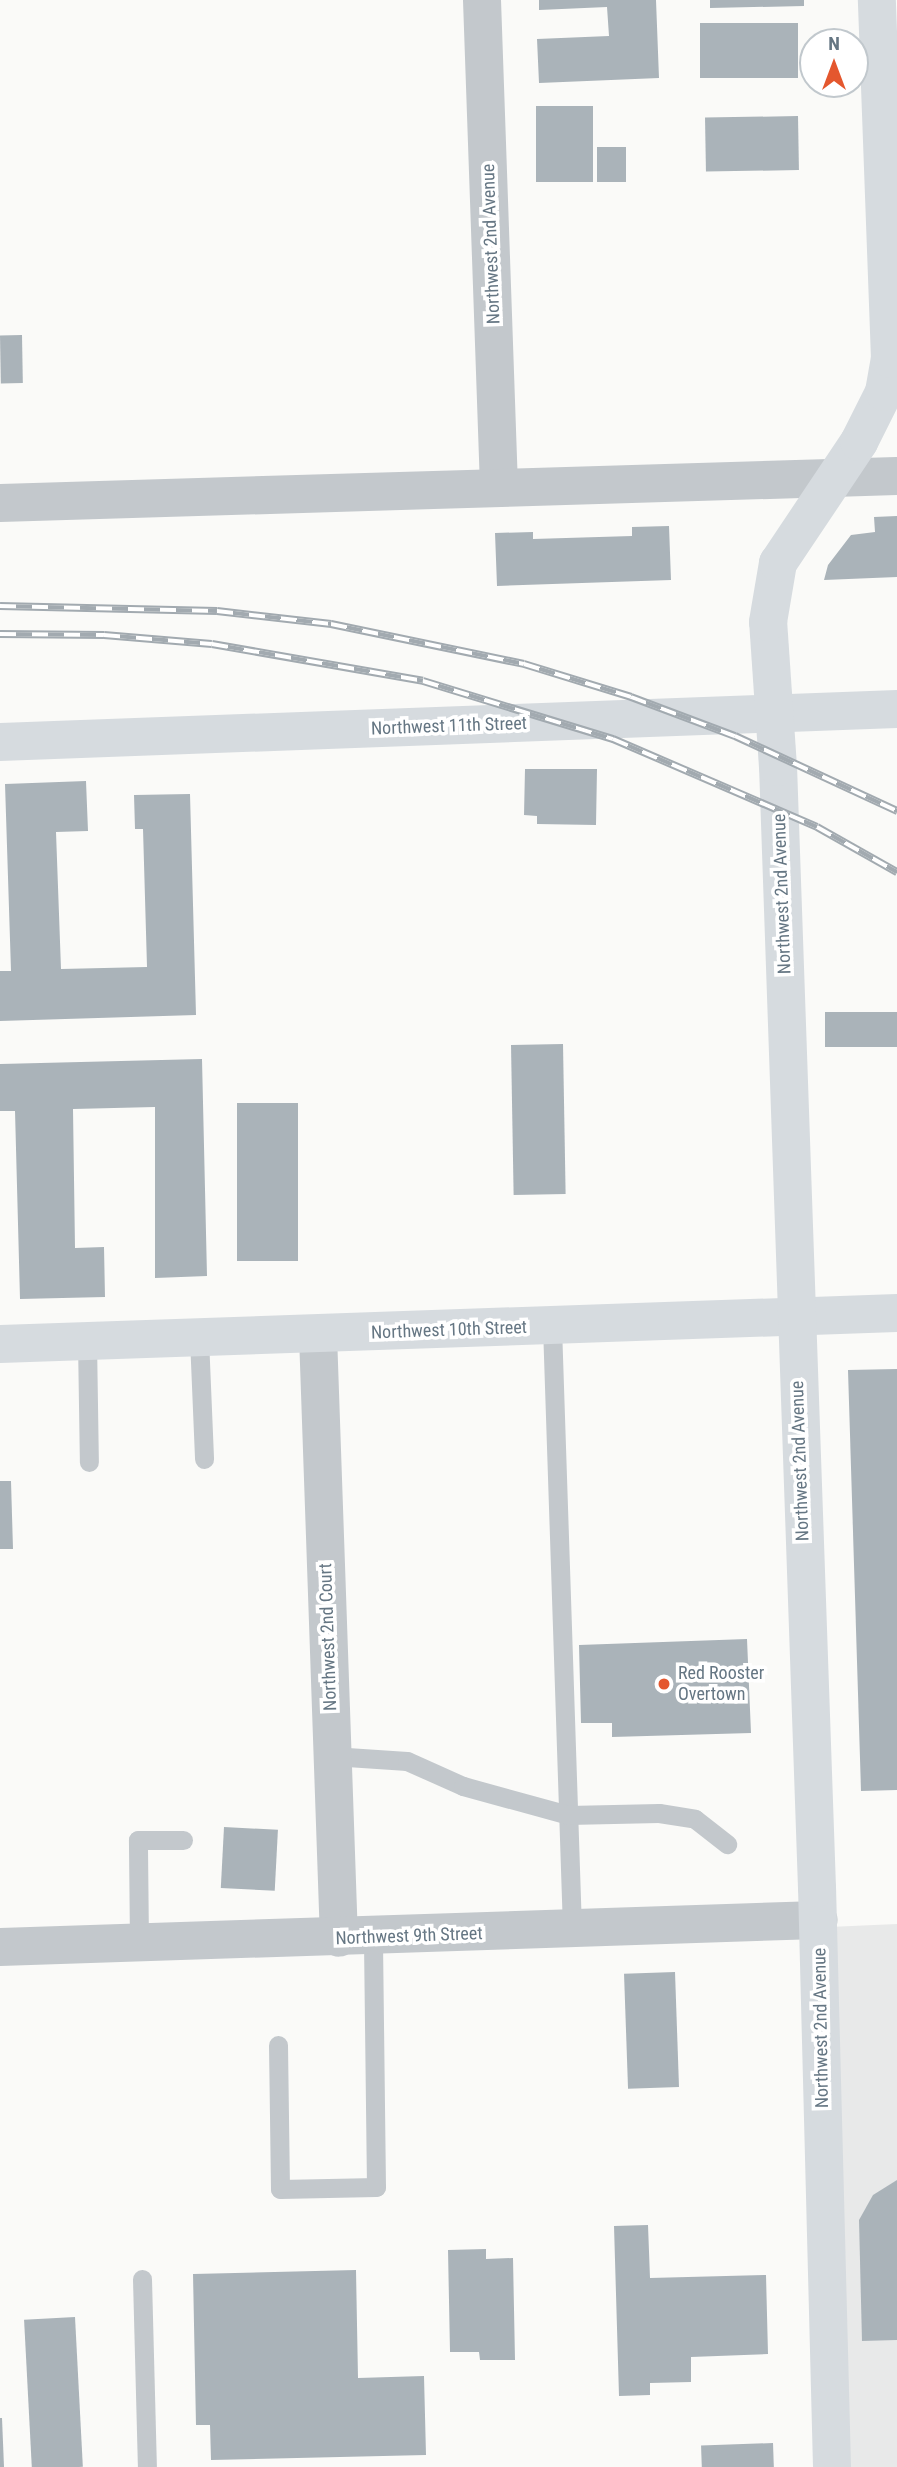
<!DOCTYPE html>
<style>
body{margin:0}
#map{position:relative;width:897px;height:2467px;overflow:hidden;background:#fafaf8;font-family:"Roboto Condensed",sans-serif}
div>[style]{position:absolute}
.built>*{inset:0;background:#e8e9e9}
.building>*{inset:0;background:#aab3b9;transform-origin:0 0}
.lane>*{height:19px;margin:-9.5px;padding:0 9.5px;transform-origin:9.5px;border-radius:9.5px;background:#c3c8cc}
.street>*{height:38px;margin:-19px;padding:0 19px;transform-origin:19px;border-radius:19px;background:#c3c8cc}
.secondary>*{height:38px;margin:-19px;padding:0 19px;transform-origin:19px;border-radius:19px;background:#d6dbdf}
.rail>*{height:8px;margin-top:-4px;transform-origin:0;background:repeating-linear-gradient(90deg,#fff 0 16px,#a2aab0 0 32px);box-sizing:border-box;border-block:2px solid #a2aab0}
.dots>*{width:19px;height:19px;translate:-50% -50%;box-sizing:border-box;border:4px solid #fff;border-radius:50%}
span{translate:-50% -50%;white-space:nowrap;text-align:center;line-height:1.15;-webkit-text-stroke:7px #fff;paint-order:stroke}
.street-label{font-size:18px;color:#657683}
.poi-label{font-size:18px;color:#657683}
.left{translate:0 -50%;text-align:left}
.north{position:absolute;left:799px;top:28px;width:70px;height:70px;box-sizing:border-box;background:#fff;border:2px solid #c1c8cd;border-radius:50%;rotate:0deg;font-size:19px;font-weight:700;line-height:28px;text-align:center;color:#657683}
.north::after{content:'';display:block;margin:auto;width:24px;height:32px;background:#e4572e;clip-path:polygon(50% 0,100% 100%,50% 72%,0 100%)}
</style>
<div id="map">
<div class="built">
<i style="clip-path:polygon(897px 1924px,897px 2467px,845px 2467px,829px 1927px)"></i>
</div>
<div class="building">
<i style="clip-path:polygon(539px 0,656px 0,659px 78px,539px 83px,537px 39px,609px 36px,607px 7px,539px 10px)"></i>
<i style="clip-path:polygon(710px 0,804px 0,804px 6px,710px 8px)"></i>
<i style="left:798px;top:23px;width:55px;height:98px;rotate:90deg"></i>
<i style="left:536px;top:106px;width:57px;height:76px"></i>
<i style="left:798px;top:116px;width:54px;height:93px;rotate:89deg"></i>
<i style="left:597px;top:147px;width:29px;height:35px"></i>
<i style="left:22px;top:335px;width:48px;height:22px;rotate:89deg"></i>
<i style="clip-path:polygon(897px 516px,897px 577px,824px 580px,828px 565px,851px 535px,875px 532px,874px 517px)"></i>
<i style="clip-path:polygon(669px 526px,671px 580px,497px 586px,495px 533px,533px 532px,533px 539px,632px 536px,632px 527px)"></i>
<i style="clip-path:polygon(525px 769px,597px 769px,596px 825px,537px 824px,537px 816px,524px 815px)"></i>
<i style="clip-path:polygon(86px 781px,88px 831px,56px 832px,61px 969px,147px 967px,143px 829px,135px 829px,134px 795px,190px 794px,196px 1015px,0 1021px,0 971px,11px 971px,5px 784px)"></i>
<i style="left:897px;top:1012px;width:35px;height:72px;rotate:90deg"></i>
<i style="left:563px;top:1044px;width:150px;height:52px;rotate:89deg"></i>
<i style="clip-path:polygon(202px 1059px,207px 1276px,155px 1278px,155px 1107px,73px 1109px,75px 1248px,104px 1247px,105px 1297px,20px 1299px,15px 1111px,0 1111px,0 1064px)"></i>
<i style="left:237px;top:1103px;width:61px;height:158px"></i>
<i style="clip-path:polygon(897px 1369px,897px 1790px,861px 1791px,848px 1370px)"></i>
<i style="clip-path:polygon(0 1481px,11px 1481px,13px 1549px,0 1549px)"></i>
<i style="clip-path:polygon(747px 1639px,751px 1733px,612px 1737px,612px 1723px,581px 1723px,579px 1645px)"></i>
<i style="left:224px;top:1827px;width:54px;height:61px;rotate:3deg"></i>
<i style="left:675px;top:1972px;width:115px;height:51px;rotate:88deg"></i>
<i style="clip-path:polygon(897px 2180px,897px 2340px,862px 2341px,859px 2220px,873px 2195px)"></i>
<i style="clip-path:polygon(648px 2225px,650px 2278px,766px 2275px,768px 2354px,691px 2357px,691px 2382px,650px 2383px,650px 2395px,619px 2396px,614px 2226px)"></i>
<i style="clip-path:polygon(486px 2249px,486px 2259px,513px 2258px,515px 2360px,480px 2360px,479px 2352px,450px 2352px,448px 2250px)"></i>
<i style="clip-path:polygon(356px 2270px,358px 2378px,424px 2376px,426px 2455px,211px 2460px,210px 2425px,196px 2425px,193px 2274px)"></i>
<i style="left:75px;top:2317px;width:150px;height:51px;rotate:87deg"></i>
<i style="clip-path:polygon(0 2418px,2px 2418px,4px 2467px,0 2467px)"></i>
<i style="left:773px;top:2443px;width:24px;height:72px;rotate:88deg"></i>
</div>
<div class="lane">
<i style="left:552px;top:1326px;width:604px;rotate:88.1deg"></i>
<i style="left:199px;top:1338px;width:121px;rotate:87.6deg"></i>
<i style="left:87px;top:1341px;width:121px;rotate:89.1deg"></i>
<i style="left:332px;top:1756px;width:75px;rotate:3.8deg"></i>
<i style="left:407px;top:1761px;width:61px;rotate:24.1deg"></i>
<i style="left:463px;top:1786px;width:109px;rotate:15.4deg"></i>
<i style="left:568px;top:1815px;width:91px;rotate:-1.3deg"></i>
<i style="left:659px;top:1813px;width:36px;rotate:9deg"></i>
<i style="left:695px;top:1819px;width:41px;rotate:38deg"></i>
<i style="left:139px;top:1943px;width:103px;rotate:-90.6deg"></i>
<i style="left:138px;top:1840px;width:45px"></i>
<i style="left:278px;top:2045px;width:144px;rotate:89.2deg"></i>
<i style="left:280px;top:2189px;width:96px;rotate:-1.2deg"></i>
<i style="left:376px;top:2187px;width:250px;rotate:-90.7deg"></i>
<i style="left:142px;top:2279px;width:188px;rotate:88.5deg"></i>
</div>
<div class="street">
<i style="left:482px;top:0;width:488px;rotate:88deg"></i>
<i style="left:0;top:503px;width:897px;rotate:-1.72deg"></i>
<i style="left:318px;top:1335px;width:603px;rotate:88.01deg"></i>
<i style="left:0;top:1947px;width:819px;rotate:-1.89deg"></i>
</div>
<div class="secondary">
<i style="left:0;top:742px;width:898px;rotate:-2.11deg"></i>
<i style="left:0;top:1344px;width:898px;rotate:-1.98deg"></i>
<i style="left:832px;top:2467px;width:579px;rotate:-91.48deg"></i>
<i style="left:817px;top:1888px;width:1122px;rotate:-91.99deg"></i>
<i style="left:778px;top:767px;width:145px;rotate:-93.9deg"></i>
<i style="left:768px;top:622px;width:60px;rotate:-80.4deg"></i>
<i style="left:778px;top:563px;width:146px;rotate:-56.2deg"></i>
<i style="left:859px;top:442px;width:56px;rotate:-63.4deg"></i>
<i style="left:884px;top:392px;width:34px;rotate:-80deg"></i>
<i style="left:890px;top:359px;width:359px;rotate:-92.1deg"></i>
</div>
<div class="rail">
<i style="left:0;top:606px;width:217px;rotate:1.3deg"></i>
<i style="left:217px;top:611px;width:115px;rotate:6.5deg"></i>
<i style="left:331px;top:624px;width:197px;rotate:11.7deg"></i>
<i style="left:524px;top:664px;width:112px;rotate:17.1deg"></i>
<i style="left:631px;top:697px;width:111px;rotate:20.6deg"></i>
<i style="left:735px;top:736px;width:179px;rotate:24.8deg"></i>
<i style="left:0;top:634px;width:104px;rotate:0.6deg"></i>
<i style="left:104px;top:635px;width:108px;rotate:4.8deg"></i>
<i style="left:212px;top:644px;width:214px;rotate:9.9deg"></i>
<i style="left:423px;top:681px;width:199px;rotate:17deg"></i>
<i style="left:613px;top:739px;width:222px;rotate:23.3deg"></i>
<i style="left:817px;top:827px;width:92px;rotate:29.4deg"></i>
</div>
<div class="dots">
<i style="left:664px;top:1684px;background:#e4572e"></i>
</div>
<div class="street-label">
<span style="left:491px;top:244px;rotate:-92deg">Northwest 2nd Avenue</span>
<span style="left:449px;top:726px;rotate:-2deg">Northwest 11th Street</span>
<span style="left:782px;top:894px;rotate:-92deg">Northwest 2nd Avenue</span>
<span style="left:449px;top:1330px;rotate:-2deg">Northwest 10th Street</span>
<span style="left:800px;top:1461px;rotate:-92deg">Northwest 2nd Avenue</span>
<span style="left:328px;top:1637px;rotate:-92deg">Northwest 2nd Court</span>
<span style="left:409px;top:1936px;rotate:-2deg">Northwest 9th Street</span>
<span style="left:821px;top:2028px;rotate:-91deg">Northwest 2nd Avenue</span>
</div>
<div class="poi-label">
<span class="left" style="left:678px;top:1684px">Red Rooster<br>Overtown</span>
</div>
<div class="north">N</div>
</div>
